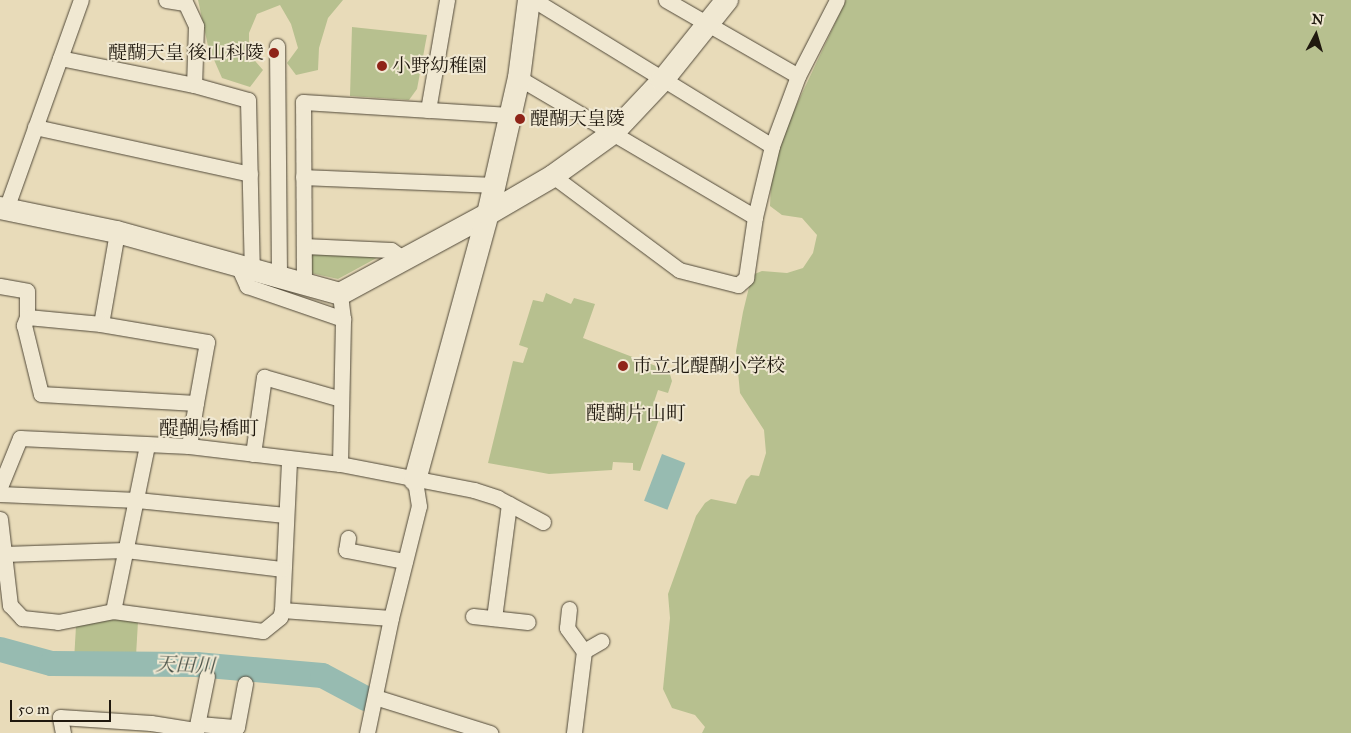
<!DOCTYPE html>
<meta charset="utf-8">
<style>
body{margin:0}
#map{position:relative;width:1351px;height:733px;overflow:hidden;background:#e8dbb9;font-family:"IM FELL Great Primer","Noto Serif JP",serif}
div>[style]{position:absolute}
.green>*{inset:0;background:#b7c08f}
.water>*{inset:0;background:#97bbb1;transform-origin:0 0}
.river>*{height:25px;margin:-12.5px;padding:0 12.5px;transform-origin:12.5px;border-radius:12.5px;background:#97bbb1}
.roads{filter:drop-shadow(0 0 1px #514939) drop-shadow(0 0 1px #514939)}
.street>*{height:15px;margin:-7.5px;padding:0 7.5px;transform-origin:7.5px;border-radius:7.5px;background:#f0e8d2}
.secondary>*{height:22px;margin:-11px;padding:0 11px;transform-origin:11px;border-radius:11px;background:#f0e8d2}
.dots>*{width:14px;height:14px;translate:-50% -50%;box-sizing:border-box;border:2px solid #f0e8d2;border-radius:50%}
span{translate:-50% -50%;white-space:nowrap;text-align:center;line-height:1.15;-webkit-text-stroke:4px #f0e8d2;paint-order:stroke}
.poi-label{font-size:19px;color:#1f180e}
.right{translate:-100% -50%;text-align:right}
.left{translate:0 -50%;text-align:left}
.neighbourhood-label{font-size:20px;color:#1f180e}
.water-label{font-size:20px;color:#495147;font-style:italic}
.north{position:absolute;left:1291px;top:10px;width:50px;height:50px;-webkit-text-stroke:4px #f0e8d2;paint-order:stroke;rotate:6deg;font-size:14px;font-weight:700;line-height:20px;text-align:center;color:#1f180e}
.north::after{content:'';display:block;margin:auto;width:18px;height:22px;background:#1f180e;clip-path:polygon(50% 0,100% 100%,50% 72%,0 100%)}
.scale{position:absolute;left:10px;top:700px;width:101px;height:22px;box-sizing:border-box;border:2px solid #1f180e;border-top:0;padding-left:6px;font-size:15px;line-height:18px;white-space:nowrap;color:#1f180e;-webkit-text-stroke:4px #f0e8d2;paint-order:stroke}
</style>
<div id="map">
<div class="green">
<i style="clip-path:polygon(198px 0,343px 0,328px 18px,319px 48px,318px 70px,296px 75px,287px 63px,298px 48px,291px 24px,280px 5px,257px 14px,249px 33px,249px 54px,263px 70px,250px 87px,222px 78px,208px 46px)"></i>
<i style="clip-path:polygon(846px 0,1351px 0,1351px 733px,702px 733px,705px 727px,695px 715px,672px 708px,663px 689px,670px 618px,668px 594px,696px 516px,705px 503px,711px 499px,736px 504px,746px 480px,751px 475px,759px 476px,766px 453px,764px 430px,740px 393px,736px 351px,743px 312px,752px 275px,762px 271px,787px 273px,803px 268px,813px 253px,817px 235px,802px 218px,782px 215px,770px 206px,771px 184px,780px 140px)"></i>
<i style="clip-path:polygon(352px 27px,427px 35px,417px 89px,409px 100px,350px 96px)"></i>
<i style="clip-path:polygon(315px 252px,384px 254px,338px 279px,311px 273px,311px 255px)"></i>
<i style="clip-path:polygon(546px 293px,571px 304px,574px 298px,595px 304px,583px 338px,669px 371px,672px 381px,668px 393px,658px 390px,653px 405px,661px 414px,640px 471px,633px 470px,633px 463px,613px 462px,612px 470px,549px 474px,488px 463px,513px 361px,523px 363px,528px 348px,519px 345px,533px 300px,543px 302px)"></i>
<i style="clip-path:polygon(110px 619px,138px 621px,136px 656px,74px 661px,76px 626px)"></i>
</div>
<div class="water">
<i style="left:662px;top:454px;width:25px;height:50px;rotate:21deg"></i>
</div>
<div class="river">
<i style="left:0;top:649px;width:53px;rotate:15.4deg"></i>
<i style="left:51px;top:663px;width:145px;rotate:0.4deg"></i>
<i style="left:196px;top:664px;width:126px;rotate:5deg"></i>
<i style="left:322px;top:675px;width:49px;rotate:28.1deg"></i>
</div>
<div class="roads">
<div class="street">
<i style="left:166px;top:0;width:19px;rotate:9deg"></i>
<i style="left:184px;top:0;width:29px;rotate:65deg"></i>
<i style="left:196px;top:26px;width:59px;rotate:91.9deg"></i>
<i style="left:534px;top:0;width:279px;rotate:31.5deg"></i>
<i style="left:666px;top:0;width:152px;rotate:29.9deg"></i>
<i style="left:277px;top:46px;width:233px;rotate:89.5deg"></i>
<i style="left:60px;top:58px;width:137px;rotate:11.4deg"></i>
<i style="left:194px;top:85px;width:56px;rotate:15.5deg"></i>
<i style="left:248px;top:100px;width:171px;rotate:88.7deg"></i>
<i style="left:519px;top:78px;width:274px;rotate:30.5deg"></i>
<i style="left:428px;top:110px;width:112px;rotate:-80.2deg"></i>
<i style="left:35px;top:127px;width:220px;rotate:12.3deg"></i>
<i style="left:553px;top:176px;width:157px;rotate:36.7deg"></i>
<i style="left:679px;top:270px;width:61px;rotate:14.3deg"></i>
<i style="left:738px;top:285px;width:11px;rotate:-41deg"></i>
<i style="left:746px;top:278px;width:62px;rotate:-81.6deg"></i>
<i style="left:755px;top:217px;width:73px;rotate:-76.5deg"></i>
<i style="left:772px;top:146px;width:75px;rotate:-69.6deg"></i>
<i style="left:798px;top:76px;width:85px;rotate:-62.8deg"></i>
<i style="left:303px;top:177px;width:191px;rotate:2.4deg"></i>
<i style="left:6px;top:209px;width:222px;rotate:-70.3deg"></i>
<i style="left:304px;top:246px;width:87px;rotate:2.6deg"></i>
<i style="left:391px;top:250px;width:16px;rotate:35deg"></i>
<i style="left:239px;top:268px;width:20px;rotate:66deg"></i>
<i style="left:247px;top:286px;width:102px;rotate:19deg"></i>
<i style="left:0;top:286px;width:27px;rotate:10deg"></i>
<i style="left:27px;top:291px;width:26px;rotate:90deg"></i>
<i style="left:304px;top:286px;width:184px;rotate:-90.3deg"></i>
<i style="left:303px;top:102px;width:207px;rotate:3.6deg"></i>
<i style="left:101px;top:324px;width:93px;rotate:-80.1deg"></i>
<i style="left:189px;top:446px;width:44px;rotate:-80.8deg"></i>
<i style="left:196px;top:403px;width:62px;rotate:-79.8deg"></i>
<i style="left:207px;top:342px;width:108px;rotate:-170.4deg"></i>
<i style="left:101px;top:324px;width:74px;rotate:-174.6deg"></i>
<i style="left:27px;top:317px;width:9px;rotate:111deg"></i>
<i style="left:24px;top:325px;width:71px;rotate:76.2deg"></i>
<i style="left:41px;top:394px;width:155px;rotate:3.3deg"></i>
<i style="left:253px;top:454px;width:78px;rotate:-81.9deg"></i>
<i style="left:264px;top:377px;width:80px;rotate:15.9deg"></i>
<i style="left:340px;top:464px;width:145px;rotate:-88.8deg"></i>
<i style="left:343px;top:319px;width:25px;rotate:-97deg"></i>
<i style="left:0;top:487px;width:53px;rotate:-67.8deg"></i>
<i style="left:20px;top:438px;width:169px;rotate:2.7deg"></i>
<i style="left:189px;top:446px;width:152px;rotate:6.8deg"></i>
<i style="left:340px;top:464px;width:136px;rotate:11deg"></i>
<i style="left:474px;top:490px;width:25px;rotate:18deg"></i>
<i style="left:498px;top:498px;width:51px;rotate:28.1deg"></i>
<i style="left:0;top:494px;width:137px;rotate:2.5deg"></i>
<i style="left:137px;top:500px;width:149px;rotate:5.8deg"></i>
<i style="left:0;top:519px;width:87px;rotate:83.4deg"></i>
<i style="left:10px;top:605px;width:18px;rotate:47deg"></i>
<i style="left:22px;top:618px;width:36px;rotate:6deg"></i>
<i style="left:58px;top:622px;width:56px;rotate:-11.3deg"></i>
<i style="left:113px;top:611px;width:151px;rotate:7.6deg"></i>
<i style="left:263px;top:631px;width:22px;rotate:-39deg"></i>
<i style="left:280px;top:617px;width:7px;rotate:-74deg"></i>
<i style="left:282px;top:610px;width:151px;rotate:-87.3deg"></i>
<i style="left:348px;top:538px;width:12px;rotate:99deg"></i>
<i style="left:346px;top:550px;width:60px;rotate:10.6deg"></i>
<i style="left:4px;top:554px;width:121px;rotate:-1.9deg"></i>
<i style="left:125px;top:550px;width:158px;rotate:6.9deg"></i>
<i style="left:569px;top:609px;width:19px;rotate:96deg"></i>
<i style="left:567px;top:628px;width:29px;rotate:54deg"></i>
<i style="left:584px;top:651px;width:83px;rotate:97deg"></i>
<i style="left:282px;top:610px;width:109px;rotate:4.2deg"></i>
<i style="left:113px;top:611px;width:169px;rotate:-78.4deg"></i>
<i style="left:473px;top:616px;width:55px;rotate:6.2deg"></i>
<i style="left:494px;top:618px;width:115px;rotate:-82.5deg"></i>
<i style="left:584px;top:651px;width:20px;rotate:-30deg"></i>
<i style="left:375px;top:697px;width:121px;rotate:17.4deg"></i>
<i style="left:199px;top:724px;width:38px;rotate:5deg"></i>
<i style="left:237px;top:727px;width:44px;rotate:-79.5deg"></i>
<i style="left:196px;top:730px;width:55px;rotate:-78.5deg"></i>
<i style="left:63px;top:733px;width:16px;rotate:-101deg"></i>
<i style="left:60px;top:717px;width:91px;rotate:3.8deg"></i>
<i style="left:151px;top:723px;width:46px;rotate:8.8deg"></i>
<i style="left:196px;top:730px;width:3px;rotate:90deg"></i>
<i style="left:367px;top:733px;width:117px;rotate:-78.2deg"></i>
<i style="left:391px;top:618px;width:115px;rotate:-76deg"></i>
<i style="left:419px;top:506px;width:26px;rotate:-99deg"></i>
</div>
<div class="secondary">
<i style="left:0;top:208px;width:119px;rotate:11.6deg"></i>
<i style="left:117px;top:232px;width:231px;rotate:15.5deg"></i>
<i style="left:340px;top:294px;width:168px;rotate:-28.4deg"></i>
<i style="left:488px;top:214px;width:75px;rotate:-30.3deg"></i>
<i style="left:553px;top:176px;width:74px;rotate:-35.6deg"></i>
<i style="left:613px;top:133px;width:71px;rotate:-46.7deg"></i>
<i style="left:662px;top:81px;width:104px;rotate:-51.3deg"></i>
<i style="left:415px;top:480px;width:276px;rotate:-74.7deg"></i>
<i style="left:488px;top:214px;width:139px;rotate:-77.2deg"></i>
<i style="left:519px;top:78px;width:79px;rotate:-82.7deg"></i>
</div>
</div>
<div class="dots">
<i style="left:274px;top:53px;background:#8f2418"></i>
<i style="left:382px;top:66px;background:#8f2418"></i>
<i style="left:520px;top:119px;background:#8f2418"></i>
<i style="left:623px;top:366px;background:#8f2418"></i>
</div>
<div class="poi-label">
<span class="right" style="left:264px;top:53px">醍醐天皇 後山科陵</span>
<span class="left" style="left:392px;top:66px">小野幼稚園</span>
<span class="left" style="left:530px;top:119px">醍醐天皇陵</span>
<span class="left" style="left:633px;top:366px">市立北醍醐小学校</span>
</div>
<div class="neighbourhood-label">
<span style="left:636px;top:413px">醍醐片山町</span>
<span style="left:209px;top:428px">醍醐烏橋町</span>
</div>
<div class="water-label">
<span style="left:185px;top:665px;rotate:2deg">天田川</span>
</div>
<div class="north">N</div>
<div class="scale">50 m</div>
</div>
